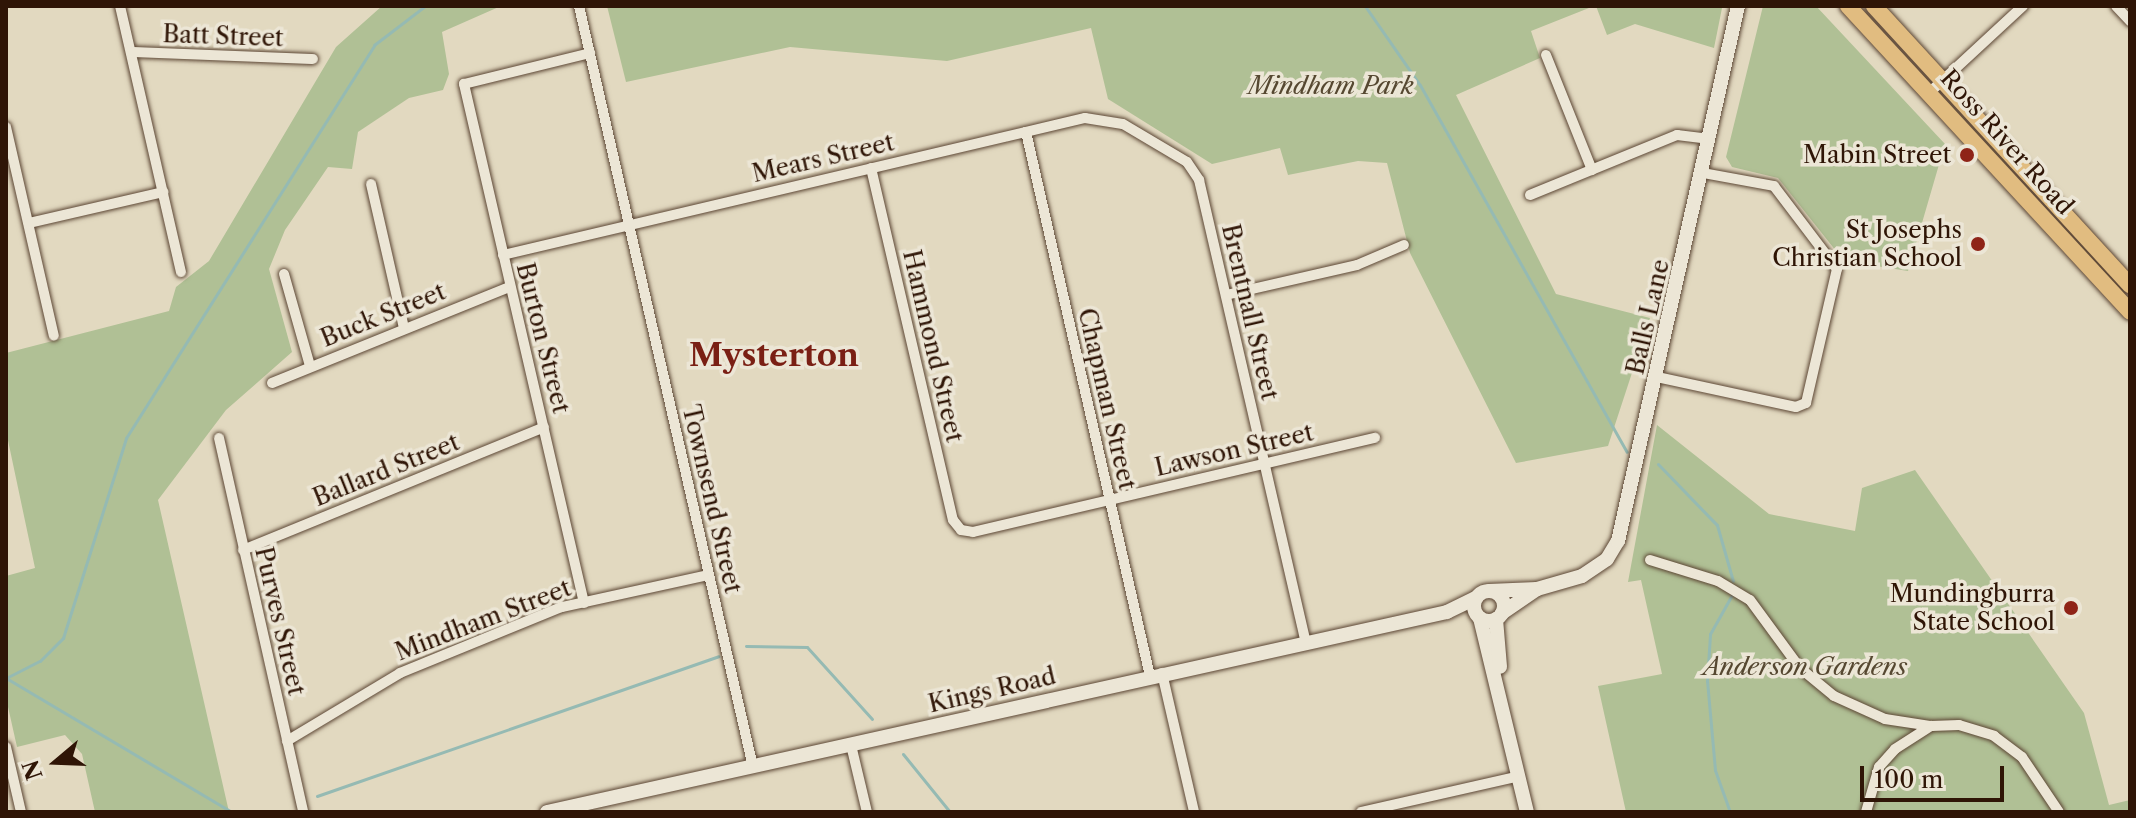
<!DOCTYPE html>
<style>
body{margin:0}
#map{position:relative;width:2136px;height:818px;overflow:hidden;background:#e2d9c0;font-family:"Libre Caslon Text",serif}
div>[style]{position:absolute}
.green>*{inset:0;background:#b0c095}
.stream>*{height:3px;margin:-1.5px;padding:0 1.5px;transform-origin:1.5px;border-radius:1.5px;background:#95bab3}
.roads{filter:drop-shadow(0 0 2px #5c4634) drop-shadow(0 0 2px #5c4634)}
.street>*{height:10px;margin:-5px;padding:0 5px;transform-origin:5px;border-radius:5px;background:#ece6d6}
.secondary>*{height:14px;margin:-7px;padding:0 7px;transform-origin:7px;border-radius:7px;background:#ece6d6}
.secondary>.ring{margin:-7px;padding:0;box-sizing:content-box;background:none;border:14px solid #ece6d6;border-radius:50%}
.primary>*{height:16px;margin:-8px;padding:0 8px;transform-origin:8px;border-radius:8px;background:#e1bc80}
.dots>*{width:22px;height:22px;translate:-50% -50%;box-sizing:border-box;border:4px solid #ece6d6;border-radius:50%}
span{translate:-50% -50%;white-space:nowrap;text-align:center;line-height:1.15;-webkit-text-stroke:7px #ece6d6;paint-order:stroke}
.street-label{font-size:24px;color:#2f1506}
.park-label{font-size:24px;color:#564831;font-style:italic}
.poi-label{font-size:24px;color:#2f1506}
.right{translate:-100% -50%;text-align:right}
.district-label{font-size:32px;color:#7a1f14;font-weight:700}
.frame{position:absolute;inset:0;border:8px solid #2f1506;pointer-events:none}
.north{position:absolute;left:16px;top:722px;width:80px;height:80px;-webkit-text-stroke:6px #ece6d6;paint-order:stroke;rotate:251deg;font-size:22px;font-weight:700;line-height:32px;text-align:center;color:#2f1506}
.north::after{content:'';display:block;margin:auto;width:28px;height:36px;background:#2f1506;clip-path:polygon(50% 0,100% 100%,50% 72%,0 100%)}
.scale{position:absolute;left:1860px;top:766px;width:144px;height:36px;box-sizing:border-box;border:4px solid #2f1506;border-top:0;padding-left:10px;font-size:24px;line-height:28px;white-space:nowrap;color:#2f1506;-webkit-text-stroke:6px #ece6d6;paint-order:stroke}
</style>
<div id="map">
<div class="green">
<i style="clip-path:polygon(382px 6px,501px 6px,442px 32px,449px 74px,443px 90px,409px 98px,358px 132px,352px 169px,328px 167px,285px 230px,269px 269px,292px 352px,226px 410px,158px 500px,229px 812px,95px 812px,82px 754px,65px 735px,17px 747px,6px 698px,6px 576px,35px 568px,6px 431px,6px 353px,169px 311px,176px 287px,209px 261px,336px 47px)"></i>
<i style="clip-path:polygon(607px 6px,1594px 6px,1531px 31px,1540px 58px,1456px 95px,1556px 294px,1650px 318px,1608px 446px,1516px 463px,1410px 253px,1387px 163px,1358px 161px,1288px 175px,1280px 148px,1212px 164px,1108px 99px,1091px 28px,947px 61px,790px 47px,626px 82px)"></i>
<i style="clip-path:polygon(1596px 6px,1718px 6px,1722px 8px,1714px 48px,1635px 24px,1607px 35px)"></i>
<i style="clip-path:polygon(1763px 6px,1816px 6px,1945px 144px,1908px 271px,1844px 261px,1778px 178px,1732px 167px,1726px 157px)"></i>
<i style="clip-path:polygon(1657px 425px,1769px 514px,1855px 531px,1862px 488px,1915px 470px,2084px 713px,2109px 805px,2130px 800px,2130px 812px,1626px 812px,1598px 686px,1662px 674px,1641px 580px,1628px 582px)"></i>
</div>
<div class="stream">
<i style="left:1365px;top:6px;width:96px;rotate:55.2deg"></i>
<i style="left:1420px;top:85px;width:421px;rotate:60.6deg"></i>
<i style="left:1658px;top:464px;width:85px;rotate:46deg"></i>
<i style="left:1717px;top:525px;width:58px;rotate:74.1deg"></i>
<i style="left:746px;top:646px;width:61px;rotate:0.9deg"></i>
<i style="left:807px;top:647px;width:97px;rotate:47.9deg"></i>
<i style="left:6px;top:678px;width:38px;rotate:-27deg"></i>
<i style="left:40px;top:661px;width:33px;rotate:-45deg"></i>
<i style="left:63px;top:638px;width:210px;rotate:-72.5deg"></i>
<i style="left:126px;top:438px;width:465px;rotate:-57.7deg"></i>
<i style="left:374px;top:45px;width:64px;rotate:-37.4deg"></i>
<i style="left:6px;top:678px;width:263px;rotate:30.7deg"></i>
<i style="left:903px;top:754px;width:75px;rotate:51deg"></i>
<i style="left:317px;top:796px;width:425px;rotate:-19.2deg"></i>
<i style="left:1730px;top:812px;width:45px;rotate:-109.7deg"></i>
<i style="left:1715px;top:770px;width:89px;rotate:-95.1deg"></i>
<i style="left:1707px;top:681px;width:47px;rotate:-86.3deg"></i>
<i style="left:1710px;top:634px;width:47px;rotate:-60.7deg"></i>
</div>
<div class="roads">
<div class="street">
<i style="left:120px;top:6px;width:273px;rotate:77.1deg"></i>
<i style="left:579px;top:6px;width:781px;rotate:77.12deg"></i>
<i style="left:2116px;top:6px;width:21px;rotate:47deg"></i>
<i style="left:132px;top:52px;width:181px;rotate:2.2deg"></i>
<i style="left:1546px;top:55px;width:124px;rotate:68.2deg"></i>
<i style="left:1930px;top:92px;width:127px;rotate:-42.8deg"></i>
<i style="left:6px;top:127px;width:214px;rotate:77.1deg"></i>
<i style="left:1026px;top:132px;width:558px;rotate:77.16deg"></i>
<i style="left:871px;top:168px;width:361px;rotate:76.9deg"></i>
<i style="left:953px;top:520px;width:13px;rotate:51deg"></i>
<i style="left:961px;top:530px;width:12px;rotate:9deg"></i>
<i style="left:973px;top:532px;width:413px;rotate:-13.2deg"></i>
<i style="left:371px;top:184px;width:148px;rotate:77.1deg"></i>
<i style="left:1530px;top:195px;width:159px;rotate:-22.2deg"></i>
<i style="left:1677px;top:135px;width:33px;rotate:7deg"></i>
<i style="left:29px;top:223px;width:138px;rotate:-13deg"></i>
<i style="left:503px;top:255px;width:598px;rotate:-13.25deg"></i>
<i style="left:1085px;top:118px;width:38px;rotate:9deg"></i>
<i style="left:1123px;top:124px;width:74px;rotate:30.7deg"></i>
<i style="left:1187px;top:162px;width:22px;rotate:56deg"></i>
<i style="left:1199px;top:180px;width:475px;rotate:77deg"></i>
<i style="left:284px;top:274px;width:96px;rotate:74.2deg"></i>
<i style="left:1226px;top:295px;width:134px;rotate:-12.9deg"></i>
<i style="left:1357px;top:265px;width:51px;rotate:-23.1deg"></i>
<i style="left:1657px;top:377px;width:142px;rotate:12.2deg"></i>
<i style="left:1796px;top:407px;width:11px;rotate:-22deg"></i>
<i style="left:1806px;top:403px;width:138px;rotate:-77deg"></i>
<i style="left:1837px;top:269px;width:104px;rotate:-127.2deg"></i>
<i style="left:1774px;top:186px;width:72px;rotate:-169.6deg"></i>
<i style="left:272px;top:383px;width:257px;rotate:-22deg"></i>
<i style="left:219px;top:438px;width:383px;rotate:77.3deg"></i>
<i style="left:243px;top:550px;width:325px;rotate:-22.2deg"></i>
<i style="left:1650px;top:560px;width:71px;rotate:17.2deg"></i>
<i style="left:1718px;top:581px;width:37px;rotate:31deg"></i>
<i style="left:1750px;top:600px;width:84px;rotate:53.7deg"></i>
<i style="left:1800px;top:668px;width:44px;rotate:39.5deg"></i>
<i style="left:1834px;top:696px;width:56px;rotate:24.3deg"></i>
<i style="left:1885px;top:719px;width:47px;rotate:8.7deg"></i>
<i style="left:584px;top:603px;width:533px;rotate:-103.02deg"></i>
<i style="left:464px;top:84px;width:130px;rotate:-13.8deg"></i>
<i style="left:1162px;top:673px;width:143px;rotate:77deg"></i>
<i style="left:287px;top:741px;width:132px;rotate:-31deg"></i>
<i style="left:400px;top:673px;width:175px;rotate:-22.2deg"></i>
<i style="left:562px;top:607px;width:150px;rotate:-12.3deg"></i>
<i style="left:851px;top:745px;width:69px;rotate:76.6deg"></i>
<i style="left:6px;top:747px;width:67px;rotate:77deg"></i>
<i style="left:1361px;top:812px;width:162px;rotate:-12.8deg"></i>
<i style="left:1866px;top:812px;width:47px;rotate:-73.9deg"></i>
<i style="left:1879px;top:767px;width:24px;rotate:-48deg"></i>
<i style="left:1895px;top:749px;width:43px;rotate:-32.6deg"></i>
<i style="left:1931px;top:726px;width:28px;rotate:-2deg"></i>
<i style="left:1959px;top:725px;width:37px;rotate:17deg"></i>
<i style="left:1994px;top:736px;width:35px;rotate:37deg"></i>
<i style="left:2022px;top:757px;width:66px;rotate:56.1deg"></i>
</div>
<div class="secondary">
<i style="left:1489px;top:591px;width:48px;rotate:-2.4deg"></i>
<i style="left:1537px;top:589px;width:47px;rotate:-16.1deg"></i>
<i style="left:1582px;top:576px;width:30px;rotate:-34deg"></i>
<i style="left:1607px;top:559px;width:21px;rotate:-59deg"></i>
<i style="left:1618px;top:541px;width:548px;rotate:-77.36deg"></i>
<i class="ring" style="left:1474px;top:591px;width:16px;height:16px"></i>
<i style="left:1502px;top:613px;width:42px;rotate:-34.4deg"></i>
<i style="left:1480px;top:618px;width:200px;rotate:76.4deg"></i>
<i style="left:1496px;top:619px;width:48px;rotate:85.2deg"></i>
<i style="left:547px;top:812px;width:922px;rotate:-12.53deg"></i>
<i style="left:1447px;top:612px;width:32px;rotate:-26deg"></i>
</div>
<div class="primary">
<i style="left:1848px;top:6px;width:416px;rotate:47.3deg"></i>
<i style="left:1874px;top:6px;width:379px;rotate:47.5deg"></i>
</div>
</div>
<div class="dots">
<i style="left:1967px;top:155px;background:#8f2418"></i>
<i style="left:1978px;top:244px;background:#8f2418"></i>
<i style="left:2071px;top:608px;background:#8f2418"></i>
</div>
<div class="street-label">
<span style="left:223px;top:36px;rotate:2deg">Batt Street</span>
<span style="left:2007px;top:142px;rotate:48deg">Ross River Road</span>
<span style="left:823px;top:158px;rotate:-13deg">Mears Street</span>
<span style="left:1250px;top:312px;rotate:77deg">Brentnall Street</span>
<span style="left:383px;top:315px;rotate:-22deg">Buck Street</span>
<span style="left:1648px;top:317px;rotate:-77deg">Balls Lane</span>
<span style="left:543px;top:338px;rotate:76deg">Burton Street</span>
<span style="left:933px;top:346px;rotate:77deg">Hammond Street</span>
<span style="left:1107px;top:399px;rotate:77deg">Chapman Street</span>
<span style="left:1234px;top:450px;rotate:-13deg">Lawson Street</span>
<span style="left:386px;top:470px;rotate:-22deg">Ballard Street</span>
<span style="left:712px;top:499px;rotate:77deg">Townsend Street</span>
<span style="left:483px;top:620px;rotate:-21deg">Mindham Street</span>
<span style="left:280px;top:621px;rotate:77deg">Purves Street</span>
<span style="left:992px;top:690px;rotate:-13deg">Kings Road</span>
</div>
<div class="park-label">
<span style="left:1331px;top:86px">Mindham Park</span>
<span style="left:1805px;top:667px">Anderson Gardens</span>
</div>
<div class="poi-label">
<span class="right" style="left:1951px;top:155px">Mabin Street</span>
<span class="right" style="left:1962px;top:244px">St Josephs<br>Christian School</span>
<span class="right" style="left:2055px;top:608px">Mundingburra<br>State School</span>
</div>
<div class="district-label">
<span style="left:774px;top:355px">Mysterton</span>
</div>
<div class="frame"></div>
<div class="north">N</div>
<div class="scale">100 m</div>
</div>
